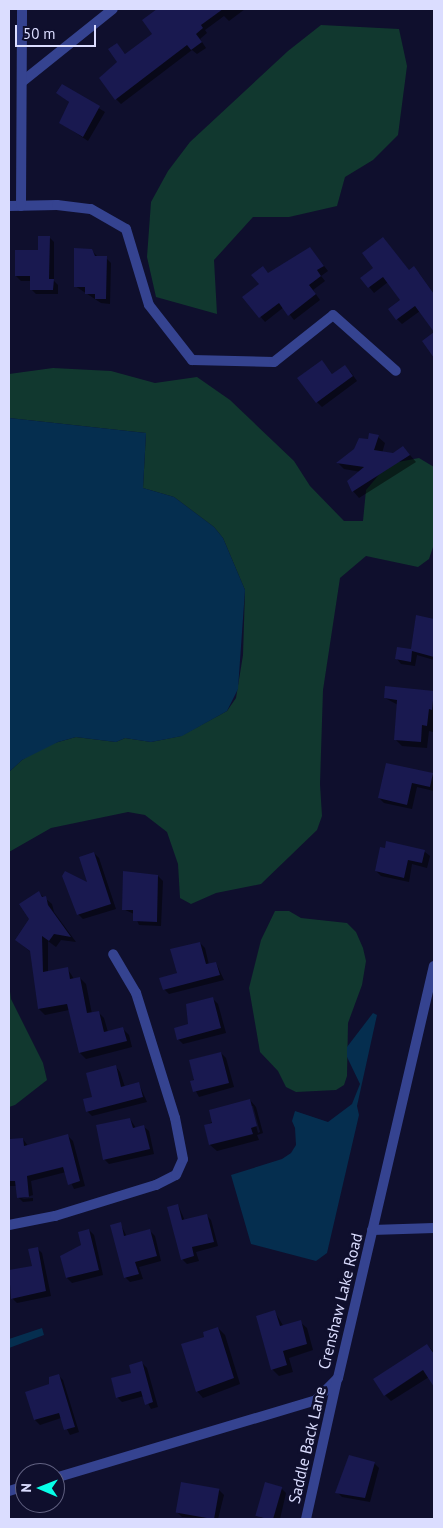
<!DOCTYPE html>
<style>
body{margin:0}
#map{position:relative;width:443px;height:1528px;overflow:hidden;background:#0f0f2d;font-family:"PT Sans",sans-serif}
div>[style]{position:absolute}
.green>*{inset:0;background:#11382f}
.water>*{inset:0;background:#052e4f}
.shadow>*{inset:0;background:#0007}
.building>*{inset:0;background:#191950;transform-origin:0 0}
.minor>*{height:10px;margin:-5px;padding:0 5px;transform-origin:5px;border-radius:5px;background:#354390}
span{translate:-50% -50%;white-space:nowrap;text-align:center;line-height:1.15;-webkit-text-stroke:5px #0f0f2d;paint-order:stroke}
.street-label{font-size:16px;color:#dbddff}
.frame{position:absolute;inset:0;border:10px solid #dbddff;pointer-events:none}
.north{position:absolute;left:15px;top:1463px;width:50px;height:50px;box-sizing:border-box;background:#0f0f2d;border:1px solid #616181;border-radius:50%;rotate:271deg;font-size:14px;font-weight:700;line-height:20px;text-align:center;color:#dbddff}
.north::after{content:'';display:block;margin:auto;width:18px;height:22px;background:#07ffe8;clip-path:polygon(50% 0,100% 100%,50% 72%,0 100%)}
.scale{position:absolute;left:15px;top:25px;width:81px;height:22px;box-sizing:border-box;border:2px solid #dbddff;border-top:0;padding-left:6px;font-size:15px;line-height:18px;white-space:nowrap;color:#dbddff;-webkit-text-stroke:4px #0f0f2d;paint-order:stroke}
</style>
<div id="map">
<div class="green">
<i style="clip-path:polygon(321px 25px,399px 29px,407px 66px,398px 135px,373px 160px,345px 177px,337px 206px,289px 217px,253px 217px,214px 260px,217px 314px,156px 297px,147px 257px,151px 202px,168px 171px,190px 142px,288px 51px)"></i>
<i style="clip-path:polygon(53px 368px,111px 371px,155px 383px,197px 377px,230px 400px,294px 461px,310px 486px,344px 521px,363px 521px,366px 490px,388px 464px,419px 458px,434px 467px,434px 544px,429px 559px,418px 567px,366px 556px,340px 578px,323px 690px,320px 784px,322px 816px,317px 830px,261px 884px,216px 893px,191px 904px,180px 898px,178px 864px,167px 832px,145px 815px,128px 812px,51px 828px,9px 852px,9px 772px,22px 760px,44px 746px,76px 737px,116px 742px,125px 738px,151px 742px,181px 736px,227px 711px,236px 698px,243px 655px,245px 590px,223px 538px,214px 527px,174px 497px,143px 488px,146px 433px,9px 418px,9px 374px)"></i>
<i style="clip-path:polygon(275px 911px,289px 911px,301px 918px,347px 923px,356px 932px,363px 948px,366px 961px,362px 985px,348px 1023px,347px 1076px,344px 1085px,336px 1090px,296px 1092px,286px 1087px,278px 1071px,260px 1052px,249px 988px,261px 940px)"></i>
<i style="clip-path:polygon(9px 984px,11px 999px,43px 1063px,47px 1080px,15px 1105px,9px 1107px)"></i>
</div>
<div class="water">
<i style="clip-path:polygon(9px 418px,146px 433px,143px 488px,174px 497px,214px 527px,223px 538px,245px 590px,238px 689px,227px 711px,182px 736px,151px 742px,125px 738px,116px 742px,76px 737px,58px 742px,22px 760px,9px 772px)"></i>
<i style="clip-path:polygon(373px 1013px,377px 1015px,357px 1106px,359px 1115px,327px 1253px,316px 1261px,251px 1244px,231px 1175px,282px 1159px,291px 1153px,296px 1145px,295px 1128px,292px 1121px,295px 1111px,328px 1122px,352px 1104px,360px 1084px,347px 1057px,347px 1047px)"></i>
<i style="clip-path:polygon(42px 1328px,44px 1335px,9px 1348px,9px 1339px)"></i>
</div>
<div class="shadow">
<i style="clip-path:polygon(159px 9px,245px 9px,229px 21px,224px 16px,205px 30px,207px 33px,200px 39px,206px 48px,197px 54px,192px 50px,121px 104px,116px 99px,121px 49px,126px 55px,154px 34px,144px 20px)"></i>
<i style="clip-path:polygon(62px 86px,105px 112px,88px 141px,61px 123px,70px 103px,58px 93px)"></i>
<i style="clip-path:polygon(49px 237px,54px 242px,54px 281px,58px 285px,58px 294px,36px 294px,31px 289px,32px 281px,21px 281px,16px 276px)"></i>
<i style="clip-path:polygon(383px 238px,409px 271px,419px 273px,434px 294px,434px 330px,420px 311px,402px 324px,397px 319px,401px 300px,388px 282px,374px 293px,362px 278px,375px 268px)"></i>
<i style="clip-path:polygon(310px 248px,328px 271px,321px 276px,325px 281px,313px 290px,320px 300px,294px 320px,284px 307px,265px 322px,244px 297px)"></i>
<i style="clip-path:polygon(91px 250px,98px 257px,106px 258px,111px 263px,110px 304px,101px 303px,75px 286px)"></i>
<i style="clip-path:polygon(322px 361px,333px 375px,350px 371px,357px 381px,322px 407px,317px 402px)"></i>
<i style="clip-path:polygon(378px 437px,385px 443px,382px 453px,410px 455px,416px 462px,359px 498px,353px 491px,361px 472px,344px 469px,338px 463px)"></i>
<i style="clip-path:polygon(417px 616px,434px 621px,434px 660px,417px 655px,415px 666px,401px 664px,397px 659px,412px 650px)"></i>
<i style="clip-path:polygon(434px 692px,433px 732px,429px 731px,427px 748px,402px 746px,395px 739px,398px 705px,385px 698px)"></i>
<i style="clip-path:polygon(387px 764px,433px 775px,434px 791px,417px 787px,412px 809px,384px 803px,379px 798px)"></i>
<i style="clip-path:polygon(425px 852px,430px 856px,427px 868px,412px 864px,409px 882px,381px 876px,376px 871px)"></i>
<i style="clip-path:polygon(94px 853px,99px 858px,116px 909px,83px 919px,78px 914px,63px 876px,89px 884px)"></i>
<i style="clip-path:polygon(158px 876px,163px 881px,161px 926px,139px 925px,134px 914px,123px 909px)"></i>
<i style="clip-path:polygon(39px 893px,52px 904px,54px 912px,76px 942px,61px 940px,56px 947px,48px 941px,48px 972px,67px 968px,74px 979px,80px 978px,86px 984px,92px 1014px,98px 1012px,104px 1018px,108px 1032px,123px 1029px,129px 1035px,132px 1047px,86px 1059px,80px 1053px,69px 1010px,45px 1015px,39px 1009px,32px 953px,16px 940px,31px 919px)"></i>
<i style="clip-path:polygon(200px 943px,205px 948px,209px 965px,216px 963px,224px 980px,169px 994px,164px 989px)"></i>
<i style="clip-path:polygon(213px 999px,218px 1004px,226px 1033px,183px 1044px,178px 1039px)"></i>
<i style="clip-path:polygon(221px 1053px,226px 1058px,234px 1087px,199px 1097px,191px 1082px)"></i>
<i style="clip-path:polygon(116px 1067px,120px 1072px,125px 1087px,139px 1084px,147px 1102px,92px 1116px,87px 1111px)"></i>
<i style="clip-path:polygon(evenodd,250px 1100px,256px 1107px,263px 1133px,257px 1135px,259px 1140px,217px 1151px,210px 1145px,205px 1126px,250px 1100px,251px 1106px,253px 1106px,260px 1132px,258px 1133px,251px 1106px)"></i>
<i style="clip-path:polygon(130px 1119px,136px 1128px,144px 1127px,149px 1131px,154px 1154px,109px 1164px,104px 1159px)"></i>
<i style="clip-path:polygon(68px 1136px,73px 1141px,85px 1186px,74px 1189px,66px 1172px,31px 1181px,33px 1195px,21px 1199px,33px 1198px,33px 1201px,23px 1202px,18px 1197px,17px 1186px,9px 1186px,9px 1151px,23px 1139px,28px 1146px)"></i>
<i style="clip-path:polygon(178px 1205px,185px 1221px,206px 1215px,211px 1220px,218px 1246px,196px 1252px,199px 1261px,187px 1264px,182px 1259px)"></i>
<i style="clip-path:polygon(120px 1223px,127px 1237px,150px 1231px,155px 1236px,161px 1261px,139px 1267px,143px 1279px,130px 1282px,125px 1277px)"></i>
<i style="clip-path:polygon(89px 1230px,94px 1235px,103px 1275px,72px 1283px,67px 1278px)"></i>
<i style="clip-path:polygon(37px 1248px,42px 1253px,51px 1296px,17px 1303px,12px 1298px,9px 1272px,33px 1267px)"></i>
<i style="clip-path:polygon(275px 1312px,284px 1327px,300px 1322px,307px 1328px,313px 1350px,289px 1358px,293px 1372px,279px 1376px,272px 1369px)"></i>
<i style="clip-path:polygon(218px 1328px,225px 1335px,240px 1384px,203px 1398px,197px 1391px,206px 1338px)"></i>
<i style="clip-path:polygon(427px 1345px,434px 1352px,434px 1385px,429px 1377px,391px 1401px,385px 1395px)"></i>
<i style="clip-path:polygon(142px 1363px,147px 1368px,158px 1407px,151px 1409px,144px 1396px,122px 1402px,117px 1397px)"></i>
<i style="clip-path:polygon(58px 1375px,63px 1380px,79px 1432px,70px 1435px,61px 1418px,40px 1425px,35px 1420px)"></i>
<i style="clip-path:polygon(374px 1463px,379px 1468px,370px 1502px,342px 1497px,337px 1492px)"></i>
<i style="clip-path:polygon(281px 1488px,286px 1493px,280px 1519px,262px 1519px,258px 1515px)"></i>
<i style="clip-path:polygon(219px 1490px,224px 1495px,218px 1519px,182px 1517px,177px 1512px)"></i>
</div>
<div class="building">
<i style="clip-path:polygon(157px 9px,223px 9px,201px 25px,203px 28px,196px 34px,202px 42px,191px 50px,187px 45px,115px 100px,99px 78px,117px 62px,108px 49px,117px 43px,125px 54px,152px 34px,142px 20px)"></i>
<i style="clip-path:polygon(62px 84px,100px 106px,83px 137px,59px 123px,69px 102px,56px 93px)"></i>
<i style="clip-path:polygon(38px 236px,50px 236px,49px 279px,54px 279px,53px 290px,30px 290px,30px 276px,15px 276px,15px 250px,38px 250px)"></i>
<i style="clip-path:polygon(383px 237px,409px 270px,414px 266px,434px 294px,434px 358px,422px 341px,434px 332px,415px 306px,396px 320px,388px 309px,400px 300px,383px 277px,368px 288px,360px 278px,373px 268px,362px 253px)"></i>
<i style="clip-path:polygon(310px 247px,324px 266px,317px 270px,321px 276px,309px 285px,316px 294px,288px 316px,279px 303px,259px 318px,242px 297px,259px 284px,251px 275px,263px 266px,268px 273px)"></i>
<i style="clip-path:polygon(74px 248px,92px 249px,95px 256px,107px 256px,106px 299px,95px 299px,95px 294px,85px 294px,85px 287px,74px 287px)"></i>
<i style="clip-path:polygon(322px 360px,332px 374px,345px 365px,353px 376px,316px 403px,297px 378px)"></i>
<i style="clip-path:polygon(369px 433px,379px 435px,374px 450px,393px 453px,403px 446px,410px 455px,352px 492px,347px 481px,364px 467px,336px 463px,354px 449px,359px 438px,368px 439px)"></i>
<i style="clip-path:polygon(416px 615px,434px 619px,434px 657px,412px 651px,411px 662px,395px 659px,397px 647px,411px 649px)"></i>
<i style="clip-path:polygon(385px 686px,434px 691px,432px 710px,429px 709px,427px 726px,422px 725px,421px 742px,394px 740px,397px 700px,384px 698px)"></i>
<i style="clip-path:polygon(386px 763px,433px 773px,430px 787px,412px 783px,407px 805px,378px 798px)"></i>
<i style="clip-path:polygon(386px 841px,425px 850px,422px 863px,408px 860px,404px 878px,375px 871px,380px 847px,385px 848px)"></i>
<i style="clip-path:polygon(94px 852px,111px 904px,77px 915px,62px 876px,65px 871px,87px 882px,79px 857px)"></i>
<i style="clip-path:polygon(123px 871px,158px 875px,157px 922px,133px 921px,133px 910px,122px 910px)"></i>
<i style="clip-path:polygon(39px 891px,42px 897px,46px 896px,48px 905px,71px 937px,54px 934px,49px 941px,42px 936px,43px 972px,68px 967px,70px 979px,80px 977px,87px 1013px,99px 1011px,104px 1032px,123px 1027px,127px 1041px,79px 1053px,67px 1004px,38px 1009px,30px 951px,15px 940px,29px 919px,19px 904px)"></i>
<i style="clip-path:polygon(200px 942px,206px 964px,216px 962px,220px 975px,163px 990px,159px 978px,177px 973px,170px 949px)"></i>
<i style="clip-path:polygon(213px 997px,221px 1028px,177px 1040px,174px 1028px,188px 1024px,186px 1004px)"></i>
<i style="clip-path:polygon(221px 1052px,229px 1083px,193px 1092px,190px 1081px,194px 1080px,189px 1060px)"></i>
<i style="clip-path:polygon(116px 1065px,121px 1087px,139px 1082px,143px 1097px,86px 1112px,83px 1099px,92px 1097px,86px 1073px)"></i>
<i style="clip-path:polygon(250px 1099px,257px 1126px,251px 1128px,253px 1134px,209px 1145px,204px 1125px,212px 1123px,209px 1110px)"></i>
<i style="clip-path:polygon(130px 1118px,133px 1128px,144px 1125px,150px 1149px,103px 1160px,96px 1125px)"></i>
<i style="clip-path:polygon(68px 1134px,80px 1181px,68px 1185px,63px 1167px,27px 1176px,29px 1197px,17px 1198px,15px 1181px,9px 1181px,10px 1139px,23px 1138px,24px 1146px)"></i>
<i style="clip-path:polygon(178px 1204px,182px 1220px,207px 1214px,214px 1242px,192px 1247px,194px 1256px,181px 1260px,167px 1207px)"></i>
<i style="clip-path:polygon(121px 1222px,124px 1236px,150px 1229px,157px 1256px,135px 1262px,139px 1274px,124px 1278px,110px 1225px)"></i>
<i style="clip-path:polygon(89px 1229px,99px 1270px,66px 1278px,60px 1256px,81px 1245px,78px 1232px)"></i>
<i style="clip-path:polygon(38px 1247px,46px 1291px,11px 1299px,9px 1270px,32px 1266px,28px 1249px)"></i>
<i style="clip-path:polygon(275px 1310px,280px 1326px,301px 1320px,307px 1344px,283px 1351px,287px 1365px,271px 1370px,256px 1316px)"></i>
<i style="clip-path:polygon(218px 1327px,234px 1378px,196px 1392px,181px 1344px,204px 1337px,203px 1332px)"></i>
<i style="clip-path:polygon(427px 1344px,434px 1354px,434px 1387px,423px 1370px,384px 1396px,373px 1379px)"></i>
<i style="clip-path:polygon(142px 1361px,153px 1402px,145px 1405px,141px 1391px,116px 1398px,111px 1378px,131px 1373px,129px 1365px)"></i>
<i style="clip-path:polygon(59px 1374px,75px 1427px,64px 1430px,59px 1413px,34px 1420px,25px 1392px,49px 1384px,49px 1377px)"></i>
<i style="clip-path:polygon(349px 1455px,375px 1462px,365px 1498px,335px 1493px)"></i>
<i style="left:181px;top:1482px;width:39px;height:31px;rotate:10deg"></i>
<i style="left:265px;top:1482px;width:18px;height:35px;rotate:16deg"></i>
</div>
<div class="minor">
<i style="left:23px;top:81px;width:115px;rotate:-38.7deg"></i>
<i style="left:9px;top:206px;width:48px;rotate:-1.2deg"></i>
<i style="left:57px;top:205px;width:34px;rotate:7deg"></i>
<i style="left:91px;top:209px;width:40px;rotate:29.7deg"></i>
<i style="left:126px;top:229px;width:79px;rotate:73.2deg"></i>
<i style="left:149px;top:305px;width:70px;rotate:52deg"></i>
<i style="left:192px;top:360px;width:82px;rotate:1.4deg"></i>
<i style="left:274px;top:362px;width:75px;rotate:-38.5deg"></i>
<i style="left:333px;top:315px;width:84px;rotate:41.6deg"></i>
<i style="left:21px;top:206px;width:197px;rotate:-89.7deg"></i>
<i style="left:9px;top:1225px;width:47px;rotate:-11.1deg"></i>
<i style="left:55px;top:1216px;width:106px;rotate:-17.1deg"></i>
<i style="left:156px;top:1185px;width:22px;rotate:-27deg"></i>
<i style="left:176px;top:1175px;width:17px;rotate:-66deg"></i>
<i style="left:183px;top:1159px;width:42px;rotate:-101deg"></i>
<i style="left:175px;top:1118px;width:131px;rotate:-107.3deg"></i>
<i style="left:136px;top:993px;width:45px;rotate:-120.5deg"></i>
<i style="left:372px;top:1230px;width:62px;rotate:-1.8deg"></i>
<i style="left:55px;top:1478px;width:272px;rotate:-16.6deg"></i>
<i style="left:316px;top:1400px;width:31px;rotate:-45deg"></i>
<i style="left:338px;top:1378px;width:423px;rotate:-76.9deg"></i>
<i style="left:9px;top:1491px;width:17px;rotate:-17deg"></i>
<i style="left:306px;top:1519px;width:143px;rotate:-77.5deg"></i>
</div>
<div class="street-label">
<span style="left:340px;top:1301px;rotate:-76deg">Crenshaw Lake Road</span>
<span style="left:307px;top:1445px;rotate:-77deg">Saddle Back Lane</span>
</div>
<div class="frame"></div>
<div class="north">N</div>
<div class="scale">50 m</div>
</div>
